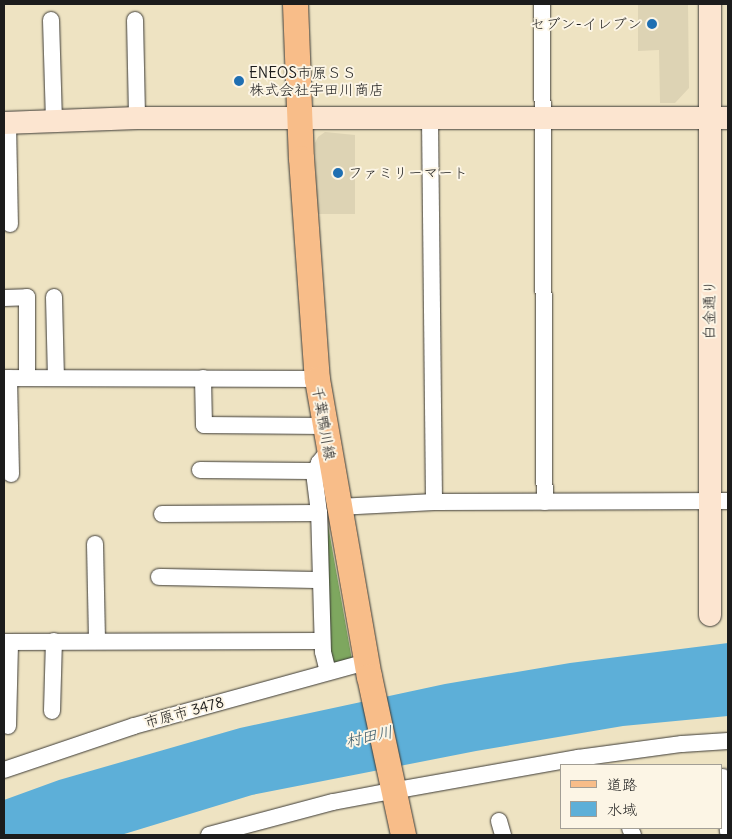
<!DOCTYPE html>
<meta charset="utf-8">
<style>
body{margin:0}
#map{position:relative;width:732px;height:839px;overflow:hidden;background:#eee3c2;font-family:Delius,"Klee One",sans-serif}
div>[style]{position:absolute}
.built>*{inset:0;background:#ddd3b4}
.forest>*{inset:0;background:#7ea75f}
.water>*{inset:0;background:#5dafd8}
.roads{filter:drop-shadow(0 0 1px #3c3a35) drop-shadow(0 0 1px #3c3a35)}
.street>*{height:16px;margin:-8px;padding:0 8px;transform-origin:8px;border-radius:8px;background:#fff}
.secondary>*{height:22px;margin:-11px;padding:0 11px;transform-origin:11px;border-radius:11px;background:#fce5d0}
.primary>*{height:25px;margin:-12.5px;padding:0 12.5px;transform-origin:12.5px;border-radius:12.5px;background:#f8bd89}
.dots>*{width:14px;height:14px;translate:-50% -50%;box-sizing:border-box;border:2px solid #fcf5e5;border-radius:50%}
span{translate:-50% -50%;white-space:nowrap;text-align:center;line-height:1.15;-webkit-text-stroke:4px #fcf5e5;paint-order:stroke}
.poi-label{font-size:15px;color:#1c1c1c}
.right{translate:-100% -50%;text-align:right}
.left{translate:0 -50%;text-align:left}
.street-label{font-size:15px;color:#1c1c1c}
.water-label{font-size:16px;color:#365767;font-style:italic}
.frame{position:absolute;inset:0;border:5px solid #1c1c1c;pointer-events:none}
.legend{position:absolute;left:560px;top:764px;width:162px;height:65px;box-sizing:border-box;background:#fcf5e5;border:1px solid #a29e95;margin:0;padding:6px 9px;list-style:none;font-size:15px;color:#1c1c1c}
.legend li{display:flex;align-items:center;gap:10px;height:25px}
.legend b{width:25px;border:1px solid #a29e95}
</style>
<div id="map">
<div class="built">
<i style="clip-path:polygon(638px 4px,688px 4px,689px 88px,675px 103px,660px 103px,659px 50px,638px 51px)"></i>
<i style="clip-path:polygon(325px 132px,355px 135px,355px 214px,317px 214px,315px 143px,318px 137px)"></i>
</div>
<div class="forest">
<i style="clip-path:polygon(328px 525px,352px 660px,337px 664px,333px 661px,330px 649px,331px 643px,327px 624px)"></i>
</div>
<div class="water">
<i style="clip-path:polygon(728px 643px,728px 716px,623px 726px,476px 751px,252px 795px,121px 835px,4px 835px,4px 800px,59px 780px,240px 728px,445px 684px,570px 663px)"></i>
</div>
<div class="roads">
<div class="street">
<i style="left:542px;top:4px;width:498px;rotate:89.7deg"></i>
<i style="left:51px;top:20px;width:101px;rotate:88.3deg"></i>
<i style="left:135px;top:20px;width:98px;rotate:88.8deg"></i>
<i style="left:430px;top:119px;width:383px;rotate:89.4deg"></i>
<i style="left:8px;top:123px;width:101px;rotate:88.9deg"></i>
<i style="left:54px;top:297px;width:81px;rotate:88.6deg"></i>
<i style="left:4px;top:298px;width:23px;rotate:-2deg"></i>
<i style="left:27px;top:297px;width:81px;rotate:90deg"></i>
<i style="left:4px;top:378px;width:313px;rotate:0.2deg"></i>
<i style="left:9px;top:378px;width:96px;rotate:88.8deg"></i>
<i style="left:203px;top:378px;width:47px;rotate:88.8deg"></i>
<i style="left:204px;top:425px;width:121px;rotate:0.5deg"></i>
<i style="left:200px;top:470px;width:111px;rotate:0.5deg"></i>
<i style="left:311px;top:471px;width:8px;rotate:-23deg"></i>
<i style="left:338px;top:507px;width:96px;rotate:-3deg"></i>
<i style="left:434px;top:502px;width:294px;rotate:-0.2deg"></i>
<i style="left:162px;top:514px;width:157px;rotate:-0.4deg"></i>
<i style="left:95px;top:544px;width:97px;rotate:88.8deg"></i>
<i style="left:159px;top:577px;width:161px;rotate:1.1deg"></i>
<i style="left:4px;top:642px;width:318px;rotate:-0.2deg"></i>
<i style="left:328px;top:672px;width:21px;rotate:-104deg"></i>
<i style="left:323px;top:652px;width:139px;rotate:-91.6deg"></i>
<i style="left:319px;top:513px;width:35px;rotate:-97deg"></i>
<i style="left:315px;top:478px;width:16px;rotate:-75deg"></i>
<i style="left:319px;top:463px;width:16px;rotate:-52deg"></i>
<i style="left:52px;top:711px;width:70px;rotate:-88.4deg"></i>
<i style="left:8px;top:726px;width:84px;rotate:-88.6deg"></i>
<i style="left:4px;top:770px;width:137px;rotate:-18.7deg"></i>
<i style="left:134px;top:726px;width:242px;rotate:-15.4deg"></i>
<i style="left:723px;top:777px;width:55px;rotate:84.8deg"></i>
<i style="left:499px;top:821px;width:15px;rotate:74deg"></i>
<i style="left:630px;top:828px;width:8px;rotate:67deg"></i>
<i style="left:209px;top:835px;width:128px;rotate:-14.9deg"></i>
<i style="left:333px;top:802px;width:60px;rotate:-10.6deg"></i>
<i style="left:392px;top:791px;width:189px;rotate:-10.1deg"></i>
<i style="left:578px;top:758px;width:105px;rotate:-7.7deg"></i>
<i style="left:682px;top:744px;width:46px;rotate:-3.7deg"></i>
</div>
<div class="secondary">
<i style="left:710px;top:4px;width:611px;rotate:90deg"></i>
<i style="left:4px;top:123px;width:133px;rotate:-2.2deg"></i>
<i style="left:137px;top:118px;width:591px"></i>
</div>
<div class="primary">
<i style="left:295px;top:4px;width:154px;rotate:87.8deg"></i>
<i style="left:301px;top:158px;width:222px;rotate:85.9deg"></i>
<i style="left:317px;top:379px;width:302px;rotate:80.1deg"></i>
<i style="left:369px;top:676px;width:163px;rotate:77.9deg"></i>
</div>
</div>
<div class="dots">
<i style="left:652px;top:24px;background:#1f6fb2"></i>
<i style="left:239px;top:81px;background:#1f6fb2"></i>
<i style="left:338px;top:173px;background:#1f6fb2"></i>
</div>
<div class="poi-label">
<span class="right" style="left:642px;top:24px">セブン-イレブン</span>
<span class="left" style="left:249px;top:81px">ENEOS市原ＳＳ<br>株式会社宇田川商店</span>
<span class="left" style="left:348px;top:173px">ファミリーマート</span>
</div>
<div class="street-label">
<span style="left:709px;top:310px;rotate:-90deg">白金通り</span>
<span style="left:324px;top:423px;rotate:80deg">千葉鴨川線</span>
<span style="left:184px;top:712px;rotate:-15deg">市原市 3478</span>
</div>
<div class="water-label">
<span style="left:369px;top:736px;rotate:-12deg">村田川</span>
</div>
<div class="frame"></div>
<ul class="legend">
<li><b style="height:6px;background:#f8bd89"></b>道路</li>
<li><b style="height:14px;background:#5dafd8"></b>水域</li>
</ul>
</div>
